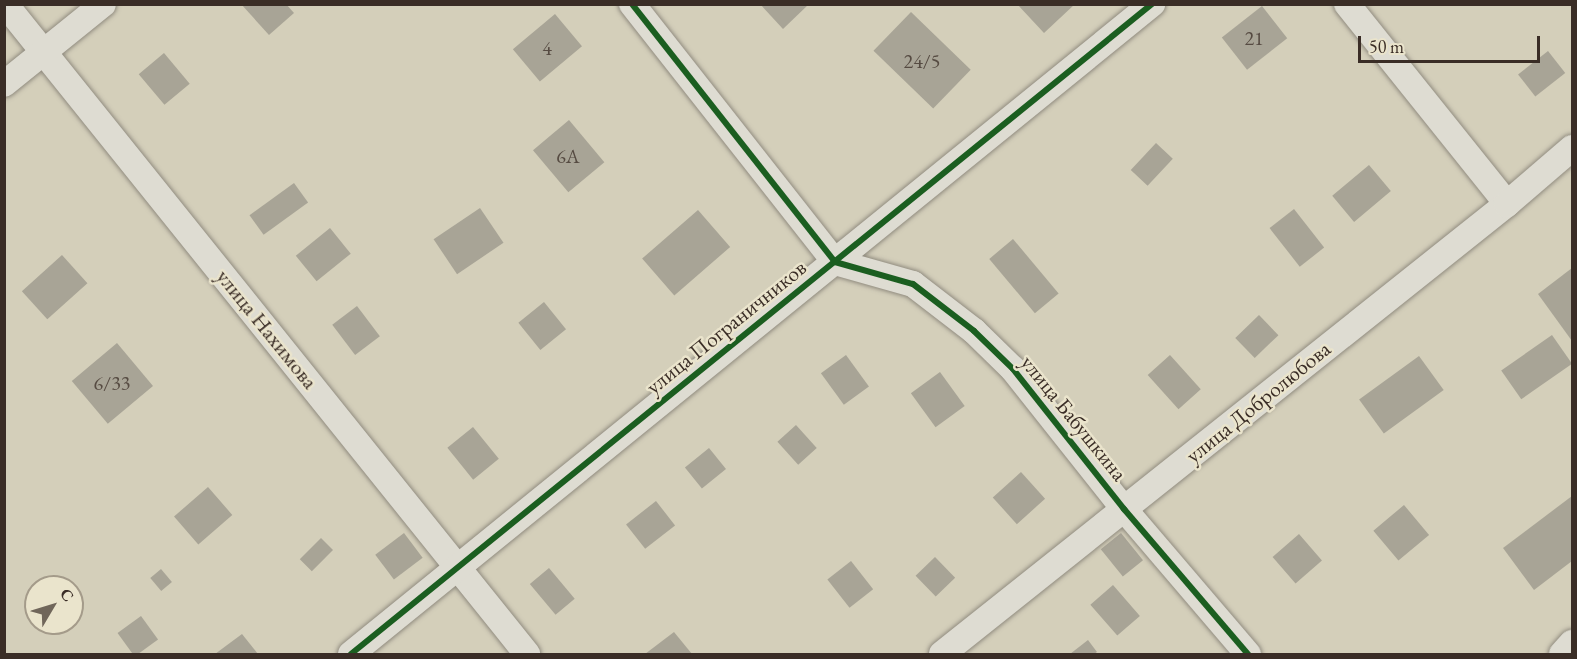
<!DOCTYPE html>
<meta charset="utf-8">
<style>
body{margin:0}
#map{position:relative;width:1577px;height:659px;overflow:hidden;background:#d4cfba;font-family:"EB Garamond",serif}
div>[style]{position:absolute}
.building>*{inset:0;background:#a8a496;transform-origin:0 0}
.roads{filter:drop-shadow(0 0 2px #918c80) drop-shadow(0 0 2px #918c80)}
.minor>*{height:26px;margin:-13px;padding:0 13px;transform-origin:13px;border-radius:13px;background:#dedcd2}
.cycleway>*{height:6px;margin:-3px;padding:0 3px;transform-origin:3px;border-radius:3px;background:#1b5e20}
span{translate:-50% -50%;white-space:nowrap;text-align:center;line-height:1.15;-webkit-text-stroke:5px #eae4cc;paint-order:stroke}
.number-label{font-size:20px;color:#564b42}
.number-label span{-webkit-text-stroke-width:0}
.street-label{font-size:22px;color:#3a2d26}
.frame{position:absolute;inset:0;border:6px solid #3a2d26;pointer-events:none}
.north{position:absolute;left:24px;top:575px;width:60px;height:60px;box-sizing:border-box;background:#eae4cc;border:2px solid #a49b8a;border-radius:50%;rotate:52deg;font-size:16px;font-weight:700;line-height:24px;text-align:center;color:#3a2d26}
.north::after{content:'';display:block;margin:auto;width:21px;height:27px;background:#70665a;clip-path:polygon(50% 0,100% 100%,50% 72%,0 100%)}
.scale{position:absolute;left:1358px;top:36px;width:182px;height:27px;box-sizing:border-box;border:3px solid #3a2d26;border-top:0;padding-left:8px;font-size:18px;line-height:21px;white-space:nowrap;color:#3a2d26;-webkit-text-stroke:4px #eae4cc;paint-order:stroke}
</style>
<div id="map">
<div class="building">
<i style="clip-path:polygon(241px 4px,286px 4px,294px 13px,269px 35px)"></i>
<i style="clip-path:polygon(760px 4px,809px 4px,783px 29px)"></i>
<i style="clip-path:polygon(1017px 4px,1075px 4px,1044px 33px)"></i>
<i style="left:1262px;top:6px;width:41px;height:51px;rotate:52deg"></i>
<i style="left:911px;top:12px;width:83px;height:54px;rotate:44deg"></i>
<i style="left:555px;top:14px;width:42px;height:55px;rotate:50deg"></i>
<i style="left:1548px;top:51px;width:28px;height:38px;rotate:52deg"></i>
<i style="left:164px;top:53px;width:40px;height:33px;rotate:50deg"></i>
<i style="left:569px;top:120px;width:55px;height:47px;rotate:50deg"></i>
<i style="left:1156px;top:143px;width:23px;height:37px;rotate:43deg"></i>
<i style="left:1369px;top:165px;width:34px;height:48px;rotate:50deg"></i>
<i style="left:294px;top:183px;width:24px;height:55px;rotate:54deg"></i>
<i style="left:480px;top:208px;width:42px;height:56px;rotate:56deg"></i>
<i style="left:1294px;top:209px;width:49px;height:31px;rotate:52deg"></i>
<i style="left:698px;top:210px;width:49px;height:74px;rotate:49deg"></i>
<i style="left:330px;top:228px;width:33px;height:44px;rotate:51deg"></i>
<i style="left:1013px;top:239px;width:71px;height:31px;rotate:50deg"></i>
<i style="left:62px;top:255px;width:38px;height:54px;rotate:48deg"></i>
<i style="clip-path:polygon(1572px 268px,1572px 341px,1538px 294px)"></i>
<i style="left:544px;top:302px;width:35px;height:33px;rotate:51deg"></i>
<i style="left:357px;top:306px;width:38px;height:31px;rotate:53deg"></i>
<i style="left:1259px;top:315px;width:28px;height:33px;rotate:46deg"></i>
<i style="left:1552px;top:335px;width:35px;height:62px;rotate:55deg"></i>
<i style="left:117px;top:343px;width:56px;height:59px;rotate:50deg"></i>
<i style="left:846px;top:355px;width:39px;height:31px;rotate:54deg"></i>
<i style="left:1170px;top:355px;width:46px;height:30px;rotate:48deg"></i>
<i style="left:1419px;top:356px;width:42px;height:74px;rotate:54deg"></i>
<i style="left:940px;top:372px;width:42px;height:36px;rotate:54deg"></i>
<i style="left:796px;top:425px;width:31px;height:25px;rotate:48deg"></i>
<i style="left:473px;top:427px;width:41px;height:33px;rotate:51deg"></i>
<i style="left:709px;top:448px;width:27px;height:31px;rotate:51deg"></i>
<i style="left:1021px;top:472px;width:36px;height:38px;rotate:48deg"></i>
<i style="left:208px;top:487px;width:37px;height:45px;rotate:49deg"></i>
<i style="clip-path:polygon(1572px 496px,1572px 561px,1534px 590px,1503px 548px)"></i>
<i style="left:656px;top:501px;width:31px;height:38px;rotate:52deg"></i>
<i style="left:1404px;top:505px;width:39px;height:40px;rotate:50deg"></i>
<i style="left:404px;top:533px;width:31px;height:36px;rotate:53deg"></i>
<i style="left:1121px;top:533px;width:35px;height:26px;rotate:51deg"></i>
<i style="left:1299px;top:534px;width:35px;height:35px;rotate:49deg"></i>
<i style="left:321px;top:538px;width:17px;height:30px;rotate:45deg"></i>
<i style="left:935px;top:557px;width:29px;height:27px;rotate:46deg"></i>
<i style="left:851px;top:561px;width:36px;height:30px;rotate:52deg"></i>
<i style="left:549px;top:568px;width:40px;height:25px;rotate:50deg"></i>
<i style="left:161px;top:569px;width:17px;height:14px;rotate:50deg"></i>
<i style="left:1113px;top:585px;width:41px;height:30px;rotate:49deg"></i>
<i style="left:141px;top:616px;width:29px;height:29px;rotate:54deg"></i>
<i style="clip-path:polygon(674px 632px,692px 654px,645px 654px)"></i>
<i style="clip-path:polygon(242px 634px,258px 654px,215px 654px)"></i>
<i style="clip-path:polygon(1088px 640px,1097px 652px,1094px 654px,1070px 654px)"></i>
</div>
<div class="roads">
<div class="minor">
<i style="left:5px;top:4px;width:834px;rotate:51.23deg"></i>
<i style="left:632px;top:4px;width:328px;rotate:51.8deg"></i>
<i style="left:835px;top:262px;width:81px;rotate:15.8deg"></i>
<i style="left:913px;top:284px;width:77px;rotate:37.6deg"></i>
<i style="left:974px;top:331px;width:54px;rotate:44.3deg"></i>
<i style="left:1013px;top:369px;width:179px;rotate:51.6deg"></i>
<i style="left:1124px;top:509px;width:191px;rotate:49.5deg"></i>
<i style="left:1347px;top:4px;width:256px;rotate:51.3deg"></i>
<i style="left:4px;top:84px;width:127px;rotate:-38.9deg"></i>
<i style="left:351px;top:654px;width:1032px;rotate:-39.06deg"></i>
<i style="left:942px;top:654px;width:722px;rotate:-38.54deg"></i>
<i style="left:1507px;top:204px;width:86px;rotate:-40.7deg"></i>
<i style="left:1562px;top:654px;width:15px;rotate:-48deg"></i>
</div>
</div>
<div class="cycleway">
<i style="left:632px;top:4px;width:328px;rotate:51.8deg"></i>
<i style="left:835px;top:262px;width:81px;rotate:15.8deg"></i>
<i style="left:913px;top:284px;width:77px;rotate:37.6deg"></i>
<i style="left:974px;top:331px;width:54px;rotate:44.3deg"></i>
<i style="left:1013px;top:369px;width:179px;rotate:51.6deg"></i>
<i style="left:1124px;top:509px;width:191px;rotate:49.5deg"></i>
<i style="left:351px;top:654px;width:1032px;rotate:-39.06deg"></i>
</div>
<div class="number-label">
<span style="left:1254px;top:38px">21</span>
<span style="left:547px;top:48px">4</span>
<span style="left:922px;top:61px">24/5</span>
<span style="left:568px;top:156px">6А</span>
<span style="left:112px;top:383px">6/33</span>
</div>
<div class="street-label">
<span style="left:726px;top:327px;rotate:-39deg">улица Пограничников</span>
<span style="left:267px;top:329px;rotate:51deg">улица Нахимова</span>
<span style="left:1258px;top:402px;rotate:-39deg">улица Добролюбова</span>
<span style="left:1074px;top:418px;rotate:51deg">улица Бабушкина</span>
</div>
<div class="frame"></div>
<div class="north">С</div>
<div class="scale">50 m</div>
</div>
